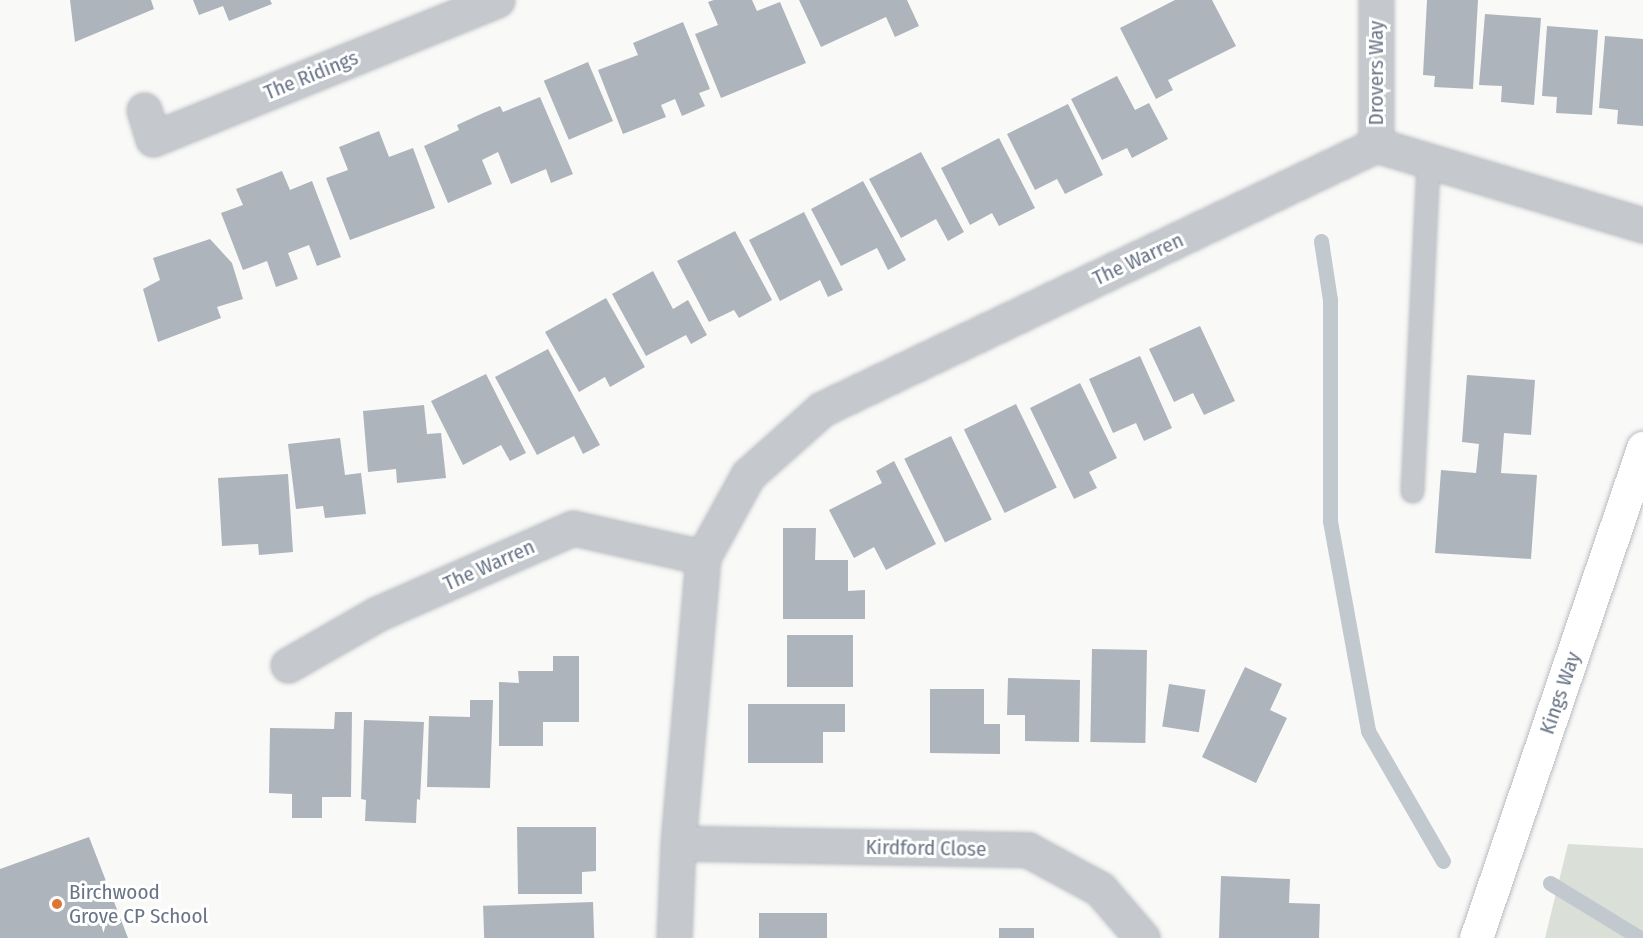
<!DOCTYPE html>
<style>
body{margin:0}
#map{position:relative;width:1643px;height:938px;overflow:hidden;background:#f9f9f7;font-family:"Fira Sans Condensed",sans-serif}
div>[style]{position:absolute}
.green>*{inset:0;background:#dae0d8}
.stream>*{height:15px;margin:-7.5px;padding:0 7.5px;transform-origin:7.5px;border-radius:7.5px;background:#c1c8ce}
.building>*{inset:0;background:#aeb4bb;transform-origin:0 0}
.roads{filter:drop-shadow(0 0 2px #b7bbc1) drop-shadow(0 0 2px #b7bbc1)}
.lane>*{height:21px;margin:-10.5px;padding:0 10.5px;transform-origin:10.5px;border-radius:10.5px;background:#c5c8cc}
.street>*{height:33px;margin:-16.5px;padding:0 16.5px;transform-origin:16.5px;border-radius:16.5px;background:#c5c8cc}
.secondary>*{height:33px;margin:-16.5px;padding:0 16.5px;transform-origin:16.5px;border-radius:16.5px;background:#fff}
.dots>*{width:16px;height:16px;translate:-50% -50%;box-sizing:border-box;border:3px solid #fff;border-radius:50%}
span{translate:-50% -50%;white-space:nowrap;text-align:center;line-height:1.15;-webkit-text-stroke:6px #fff;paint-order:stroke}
.street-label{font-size:21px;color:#697587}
.poi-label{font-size:21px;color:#697587}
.left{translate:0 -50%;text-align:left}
</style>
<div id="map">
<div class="green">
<i style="clip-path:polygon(1568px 844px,1643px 848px,1643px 938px,1545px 938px)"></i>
</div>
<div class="stream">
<i style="left:1321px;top:241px;width:60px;rotate:81.3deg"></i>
<i style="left:1330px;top:300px;width:221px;rotate:90deg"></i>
<i style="left:1330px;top:521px;width:213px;rotate:79.7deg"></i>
<i style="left:1368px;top:731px;width:150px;rotate:60deg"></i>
<i style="left:1550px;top:883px;width:105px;rotate:31.4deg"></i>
</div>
<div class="building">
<i style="clip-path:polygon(70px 0,151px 0,154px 9px,75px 42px)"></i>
<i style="clip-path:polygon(193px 0,270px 0,272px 4px,229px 21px,223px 6px,199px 15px)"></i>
<i style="clip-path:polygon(714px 0,752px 0,757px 11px,780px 2px,806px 63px,721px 98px,695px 34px,718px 25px,708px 2px)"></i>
<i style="clip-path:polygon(799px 0,907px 0,919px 26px,895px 37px,886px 17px,821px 47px)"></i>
<i style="clip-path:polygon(1175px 0,1212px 0,1236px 46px,1168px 80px,1173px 90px,1156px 99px,1120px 28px)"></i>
<i style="clip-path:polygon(1427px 0,1478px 0,1473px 89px,1434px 87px,1435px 76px,1423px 75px)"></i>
<i style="clip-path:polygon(1485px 14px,1541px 18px,1534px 105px,1501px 102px,1502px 86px,1479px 85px)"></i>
<i style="clip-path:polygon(683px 22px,710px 89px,699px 93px,705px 106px,682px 116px,675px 99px,661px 105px,666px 117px,623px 134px,598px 70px,638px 55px,633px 43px)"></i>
<i style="clip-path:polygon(1547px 26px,1598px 30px,1592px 115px,1556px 113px,1557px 97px,1542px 96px)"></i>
<i style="clip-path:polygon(1605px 36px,1643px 39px,1643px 126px,1617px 124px,1618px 110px,1599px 108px)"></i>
<i style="left:588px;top:62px;width:64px;height:48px;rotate:67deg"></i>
<i style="clip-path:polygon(1117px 76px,1135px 110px,1149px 103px,1168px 139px,1132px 158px,1127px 148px,1102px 160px,1071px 99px)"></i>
<i style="clip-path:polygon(540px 97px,573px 174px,551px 183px,546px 169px,511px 184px,498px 152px,482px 160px,492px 184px,448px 203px,424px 146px,459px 130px,457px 125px,481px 114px,500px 106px,503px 112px)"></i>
<i style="clip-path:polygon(1068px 104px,1103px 175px,1065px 194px,1057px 179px,1035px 190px,1007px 134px)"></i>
<i style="clip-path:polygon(379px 131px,389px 157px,413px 148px,435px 208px,350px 240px,326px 178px,348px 170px,339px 147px)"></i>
<i style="clip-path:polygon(999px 138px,1035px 208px,999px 226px,992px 213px,970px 225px,941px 168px)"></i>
<i style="clip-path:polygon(921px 152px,964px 232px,948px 241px,936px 219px,901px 238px,869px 179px)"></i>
<i style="clip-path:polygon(282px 171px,290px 190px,312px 181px,341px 257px,317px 266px,309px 245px,288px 253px,298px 279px,276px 287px,267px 261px,243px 270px,221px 213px,243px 205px,236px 189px)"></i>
<i style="clip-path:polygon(863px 181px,906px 260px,888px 270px,877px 248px,841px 266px,811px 209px)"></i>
<i style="clip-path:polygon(804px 212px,843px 290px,828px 297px,820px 280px,780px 301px,749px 240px)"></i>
<i style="clip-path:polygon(735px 231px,772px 300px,739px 318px,734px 310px,709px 322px,677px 261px)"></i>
<i style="clip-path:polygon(210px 239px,232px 263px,243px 299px,217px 307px,221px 318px,158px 342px,143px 289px,160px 280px,153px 258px)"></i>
<i style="clip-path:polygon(653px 271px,673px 309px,688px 300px,707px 335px,691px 344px,686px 335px,646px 356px,612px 294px)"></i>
<i style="clip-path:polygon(606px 298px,645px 367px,610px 387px,605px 377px,579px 392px,545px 332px)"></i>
<i style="clip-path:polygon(1200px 326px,1235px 401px,1204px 415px,1193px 393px,1174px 402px,1149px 349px)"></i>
<i style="clip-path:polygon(548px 349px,600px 445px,583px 454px,574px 436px,537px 455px,495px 377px)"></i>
<i style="clip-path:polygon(1140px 356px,1172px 428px,1144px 441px,1136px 423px,1113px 433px,1089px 379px)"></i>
<i style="clip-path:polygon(486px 374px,526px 453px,510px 461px,501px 445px,463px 465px,431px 401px)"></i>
<i style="clip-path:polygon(1467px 375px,1535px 380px,1531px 435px,1504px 433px,1501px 473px,1537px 475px,1531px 559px,1435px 553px,1441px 470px,1476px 473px,1479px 444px,1462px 442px)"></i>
<i style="clip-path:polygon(1080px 383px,1117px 458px,1089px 472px,1097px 488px,1074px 499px,1030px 408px)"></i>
<i style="left:1016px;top:404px;width:93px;height:58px;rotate:64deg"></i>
<i style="clip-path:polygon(424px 405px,427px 434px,441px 433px,446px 478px,397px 483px,396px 469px,368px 472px,363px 411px)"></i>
<i style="left:951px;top:436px;width:93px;height:52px;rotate:64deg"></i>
<i style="clip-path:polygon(340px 438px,345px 475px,361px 473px,366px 514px,325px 518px,323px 506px,296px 509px,288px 444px)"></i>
<i style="clip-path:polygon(894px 461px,936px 544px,886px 570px,874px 547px,854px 558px,829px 510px,882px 483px,876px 471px)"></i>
<i style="clip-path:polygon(288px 474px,293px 552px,259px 555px,258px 544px,222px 546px,218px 478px)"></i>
<i style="clip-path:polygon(783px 528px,816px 528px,815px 560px,848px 560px,848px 591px,865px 590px,865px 619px,783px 619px)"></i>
<i style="left:787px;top:635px;width:66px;height:52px"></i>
<i style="left:1092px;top:649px;width:55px;height:93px;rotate:1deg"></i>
<i style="clip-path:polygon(553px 656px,579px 656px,579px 722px,543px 722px,543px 746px,499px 746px,499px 682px,519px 683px,518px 671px,553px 671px)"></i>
<i style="clip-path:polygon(1245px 667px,1282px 684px,1270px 710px,1287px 718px,1256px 783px,1202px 757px)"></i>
<i style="clip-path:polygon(1008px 678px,1080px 680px,1079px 742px,1025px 741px,1025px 715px,1007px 715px)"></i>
<i style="left:1169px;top:684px;width:37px;height:43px;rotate:9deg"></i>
<i style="clip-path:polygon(930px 689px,984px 689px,984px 724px,1000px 724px,1000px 754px,930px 753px)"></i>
<i style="clip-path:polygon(470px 700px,493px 700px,490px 788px,427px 787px,429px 716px,470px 717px)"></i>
<i style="clip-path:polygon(748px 704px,845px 704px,845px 732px,823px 732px,823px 763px,748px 763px)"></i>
<i style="clip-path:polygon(335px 712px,352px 712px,351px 797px,322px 797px,322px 818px,292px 818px,292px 794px,269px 793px,270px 728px,334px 729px)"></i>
<i style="clip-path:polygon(364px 720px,424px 722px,420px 800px,417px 799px,416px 823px,365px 821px,366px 800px,361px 799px)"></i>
<i style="clip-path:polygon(517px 827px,596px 827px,596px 871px,582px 872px,582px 894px,518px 894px)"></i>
<i style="clip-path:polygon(89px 837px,128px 938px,0 938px,0 869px)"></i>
<i style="clip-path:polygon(1221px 876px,1290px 879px,1289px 903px,1320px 904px,1319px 938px,1219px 938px)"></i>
<i style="left:593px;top:902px;width:36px;height:110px;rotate:88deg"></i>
<i style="left:759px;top:913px;width:68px;height:25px"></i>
<i style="left:999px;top:928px;width:35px;height:10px"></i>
</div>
<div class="roads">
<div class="lane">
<i style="left:1412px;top:491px;width:332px;rotate:-87.2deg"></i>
</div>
<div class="street">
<i style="left:1376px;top:0;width:145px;rotate:90deg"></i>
<i style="left:144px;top:110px;width:30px;rotate:73deg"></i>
<i style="left:153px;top:139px;width:371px;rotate:-22deg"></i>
<i style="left:288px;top:665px;width:103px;rotate:-29.8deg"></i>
<i style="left:377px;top:614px;width:214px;rotate:-23.7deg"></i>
<i style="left:573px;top:528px;width:133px;rotate:12.6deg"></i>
<i style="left:678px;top:843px;width:350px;rotate:1.1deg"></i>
<i style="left:1028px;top:850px;width:82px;rotate:28.4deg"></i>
<i style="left:1100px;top:889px;width:65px;rotate:49.4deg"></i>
<i style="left:674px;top:938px;width:95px;rotate:-87.6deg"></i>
<i style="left:678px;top:843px;width:287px;rotate:-85deg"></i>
<i style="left:703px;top:557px;width:94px;rotate:-61.2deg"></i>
<i style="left:748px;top:475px;width:99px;rotate:-41.7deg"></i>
<i style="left:822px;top:409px;width:614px;rotate:-25.48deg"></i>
<i style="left:1376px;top:145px;width:279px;rotate:16.7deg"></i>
</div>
<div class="secondary">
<i style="left:1476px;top:938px;width:518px;rotate:-71.18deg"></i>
</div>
</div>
<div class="dots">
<i style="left:57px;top:904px;background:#de7632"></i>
</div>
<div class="street-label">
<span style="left:1376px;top:73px;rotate:-90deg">Drovers Way</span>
<span style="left:311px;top:75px;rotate:-22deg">The Ridings</span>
<span style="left:1138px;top:259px;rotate:-25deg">The Warren</span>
<span style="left:489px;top:565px;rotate:-24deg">The Warren</span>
<span style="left:1560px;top:693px;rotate:-71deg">Kings Way</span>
<span style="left:926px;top:848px;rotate:1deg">Kirdford Close</span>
</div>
<div class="poi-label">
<span class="left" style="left:69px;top:904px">Birchwood<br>Grove CP School</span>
</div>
</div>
